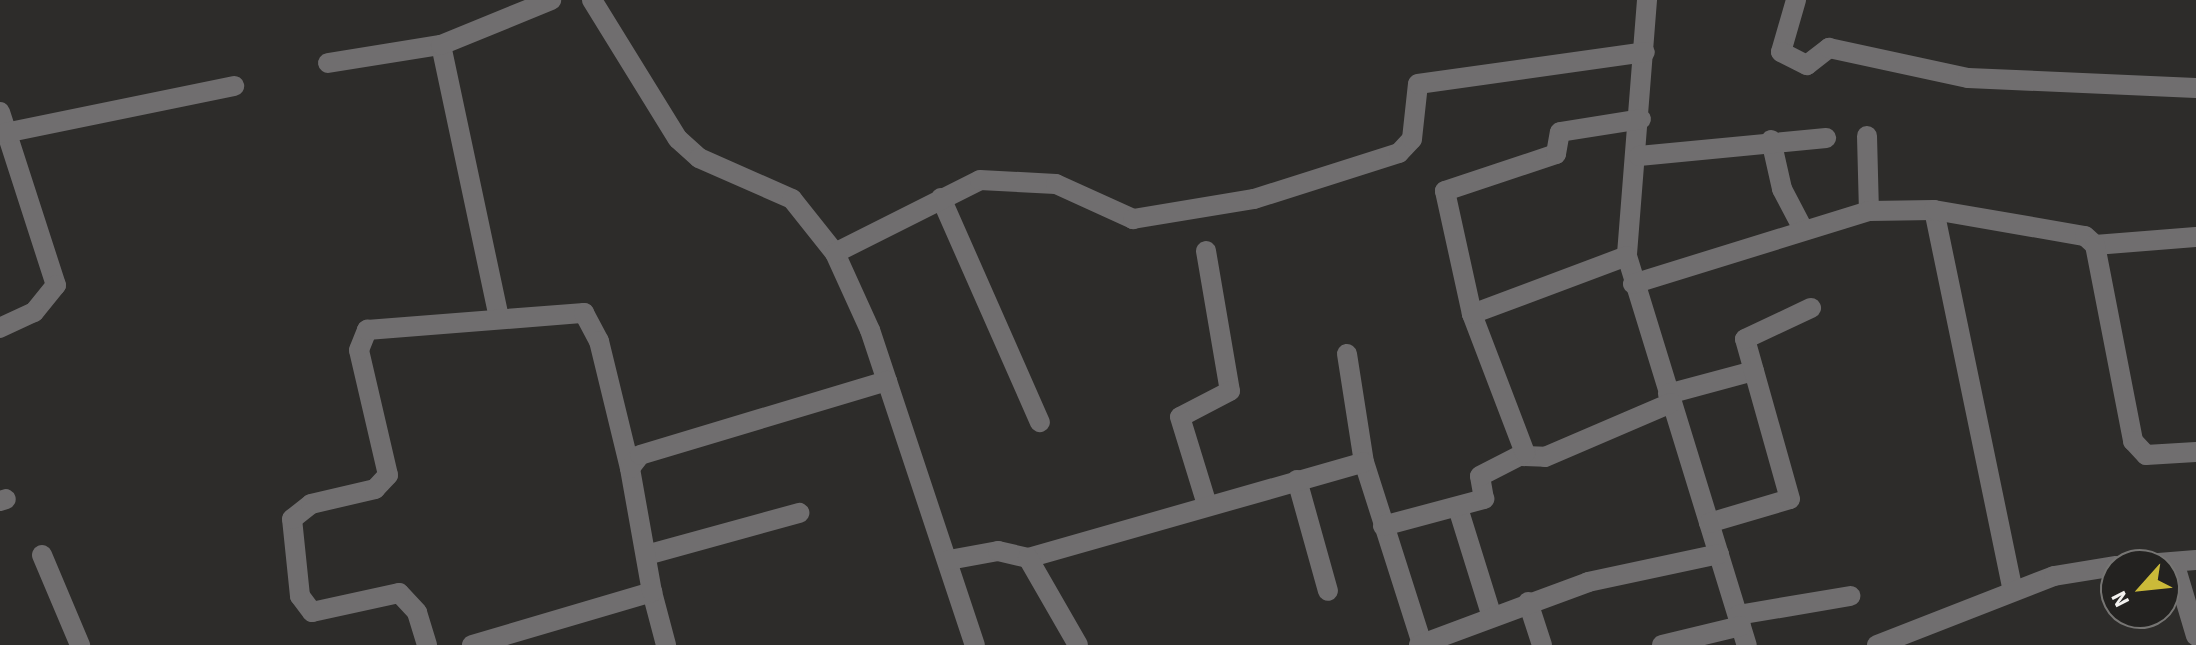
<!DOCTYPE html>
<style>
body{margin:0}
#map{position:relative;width:2196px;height:645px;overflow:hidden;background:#2d2c2a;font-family:"Source Sans 3",sans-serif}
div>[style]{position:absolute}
.minor>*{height:20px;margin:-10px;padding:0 10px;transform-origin:10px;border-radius:10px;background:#706e6f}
span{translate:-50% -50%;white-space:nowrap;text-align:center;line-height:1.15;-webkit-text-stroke:8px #232220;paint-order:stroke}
.north{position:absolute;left:2100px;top:549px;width:80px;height:80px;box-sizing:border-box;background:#232220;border:2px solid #767573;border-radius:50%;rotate:243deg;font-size:22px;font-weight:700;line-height:32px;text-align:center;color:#f3f2f0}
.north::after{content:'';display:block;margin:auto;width:28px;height:36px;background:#cbba39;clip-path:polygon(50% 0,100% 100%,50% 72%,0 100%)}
</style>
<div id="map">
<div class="minor">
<i style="left:592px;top:0;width:163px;rotate:58.3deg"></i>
<i style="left:678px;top:139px;width:28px;rotate:42deg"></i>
<i style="left:699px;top:158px;width:102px;rotate:23.8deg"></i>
<i style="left:792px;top:199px;width:69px;rotate:51.5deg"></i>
<i style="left:835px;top:253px;width:85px;rotate:65.6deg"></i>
<i style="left:870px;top:330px;width:332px;rotate:71.6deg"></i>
<i style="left:1647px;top:0;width:257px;rotate:94.5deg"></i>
<i style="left:1627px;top:256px;width:407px;rotate:72.9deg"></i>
<i style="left:1796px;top:0;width:54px;rotate:106.1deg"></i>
<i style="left:1781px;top:52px;width:29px;rotate:27deg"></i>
<i style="left:1807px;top:65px;width:28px;rotate:-38deg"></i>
<i style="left:1829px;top:48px;width:142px;rotate:12.2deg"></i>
<i style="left:1968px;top:78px;width:228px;rotate:2.5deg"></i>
<i style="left:441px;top:45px;width:279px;rotate:78deg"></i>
<i style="left:328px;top:63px;width:114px;rotate:-9.1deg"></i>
<i style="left:441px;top:45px;width:119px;rotate:-22.2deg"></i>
<i style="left:0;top:112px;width:182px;rotate:72.1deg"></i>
<i style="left:56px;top:285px;width:35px;rotate:129deg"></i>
<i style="left:34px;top:312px;width:38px;rotate:155deg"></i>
<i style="left:5px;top:133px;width:234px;rotate:-11.6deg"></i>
<i style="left:1867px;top:136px;width:75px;rotate:88.5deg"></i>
<i style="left:1771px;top:140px;width:50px;rotate:77.3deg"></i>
<i style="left:1782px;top:189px;width:45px;rotate:62.3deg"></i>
<i style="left:1639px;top:156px;width:188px;rotate:-5.5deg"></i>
<i style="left:941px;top:198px;width:245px;rotate:66.2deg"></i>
<i style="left:1934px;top:210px;width:388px;rotate:78.3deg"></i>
<i style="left:2095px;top:245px;width:101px;rotate:-4.5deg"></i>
<i style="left:1206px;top:251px;width:142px;rotate:80.3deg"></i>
<i style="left:1230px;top:391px;width:56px;rotate:152.5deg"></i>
<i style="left:1180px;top:417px;width:92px;rotate:72.9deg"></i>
<i style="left:835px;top:253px;width:162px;rotate:-26.7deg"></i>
<i style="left:980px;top:180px;width:76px;rotate:3deg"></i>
<i style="left:1056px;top:184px;width:85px;rotate:24.4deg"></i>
<i style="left:1133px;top:219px;width:123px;rotate:-9.4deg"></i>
<i style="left:1254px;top:199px;width:152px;rotate:-17.6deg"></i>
<i style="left:1399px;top:153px;width:19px;rotate:-47deg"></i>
<i style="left:1412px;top:139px;width:55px;rotate:-83.8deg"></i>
<i style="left:1418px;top:84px;width:229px;rotate:-8deg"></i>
<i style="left:1633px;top:284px;width:247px;rotate:-17.2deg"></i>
<i style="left:1869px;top:211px;width:65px;rotate:-0.9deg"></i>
<i style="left:1934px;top:210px;width:153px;rotate:9.8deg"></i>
<i style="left:2085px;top:236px;width:13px;rotate:42deg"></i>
<i style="left:2095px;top:245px;width:200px;rotate:79deg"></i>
<i style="left:2133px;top:441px;width:19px;rotate:47deg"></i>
<i style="left:2146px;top:455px;width:50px;rotate:-3.4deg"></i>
<i style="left:1472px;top:314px;width:165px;rotate:-20.5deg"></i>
<i style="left:1347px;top:354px;width:109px;rotate:81.1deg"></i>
<i style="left:1364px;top:462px;width:191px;rotate:72.3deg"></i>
<i style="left:1668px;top:394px;width:89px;rotate:-15deg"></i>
<i style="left:1522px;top:456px;width:23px;rotate:2deg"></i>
<i style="left:1545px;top:457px;width:137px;rotate:-23.2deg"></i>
<i style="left:1297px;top:480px;width:115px;rotate:74.4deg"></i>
<i style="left:0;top:501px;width:6px;rotate:-18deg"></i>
<i style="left:1458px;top:508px;width:114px;rotate:72.7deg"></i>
<i style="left:1709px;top:523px;width:84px;rotate:-16.5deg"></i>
<i style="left:1790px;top:499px;width:166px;rotate:-105.7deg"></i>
<i style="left:1745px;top:339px;width:73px;rotate:-25.2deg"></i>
<i style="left:1383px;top:526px;width:105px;rotate:-15deg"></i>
<i style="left:1484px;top:499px;width:23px;rotate:-100deg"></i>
<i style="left:1480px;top:476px;width:51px;rotate:-27.1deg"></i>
<i style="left:1525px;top:453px;width:149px;rotate:-110.9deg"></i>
<i style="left:1472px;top:314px;width:126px;rotate:-102.4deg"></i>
<i style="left:1445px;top:191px;width:117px;rotate:-18.4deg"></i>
<i style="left:1556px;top:154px;width:22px;rotate:-80deg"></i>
<i style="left:1560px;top:132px;width:82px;rotate:-9.1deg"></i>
<i style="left:650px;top:554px;width:155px;rotate:-15.4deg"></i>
<i style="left:42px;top:555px;width:98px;rotate:67.1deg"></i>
<i style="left:1028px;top:558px;width:349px;rotate:-15.9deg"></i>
<i style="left:949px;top:560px;width:50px;rotate:-10.4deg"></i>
<i style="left:998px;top:551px;width:31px;rotate:13deg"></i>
<i style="left:1028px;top:558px;width:100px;rotate:60.1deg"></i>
<i style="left:2174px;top:562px;width:77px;rotate:73.4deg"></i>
<i style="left:2134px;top:565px;width:62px;rotate:-4.6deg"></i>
<i style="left:652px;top:592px;width:55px;rotate:75.2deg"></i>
<i style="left:1528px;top:602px;width:45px;rotate:72deg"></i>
<i style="left:1738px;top:615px;width:114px;rotate:-9.6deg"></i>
<i style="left:427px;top:645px;width:34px;rotate:-107deg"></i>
<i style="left:417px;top:612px;width:26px;rotate:-133deg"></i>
<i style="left:399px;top:593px;width:89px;rotate:167.7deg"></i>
<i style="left:312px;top:612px;width:20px;rotate:-127deg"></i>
<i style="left:300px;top:596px;width:77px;rotate:-95.9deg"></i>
<i style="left:292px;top:519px;width:24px;rotate:-38deg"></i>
<i style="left:311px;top:504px;width:66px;rotate:-13.2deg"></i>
<i style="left:375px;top:489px;width:19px;rotate:-47deg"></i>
<i style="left:388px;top:475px;width:128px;rotate:-103.1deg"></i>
<i style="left:359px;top:350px;width:22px;rotate:-68deg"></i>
<i style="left:367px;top:330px;width:218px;rotate:-4.5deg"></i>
<i style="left:584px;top:313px;width:32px;rotate:62deg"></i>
<i style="left:599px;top:341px;width:131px;rotate:76.3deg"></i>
<i style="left:472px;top:645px;width:188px;rotate:-16.4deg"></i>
<i style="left:652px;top:592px;width:126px;rotate:-100.1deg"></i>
<i style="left:630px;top:468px;width:16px;rotate:-52deg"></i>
<i style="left:640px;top:455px;width:258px;rotate:-16.7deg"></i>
<i style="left:1419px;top:645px;width:180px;rotate:-20.4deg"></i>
<i style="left:1588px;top:582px;width:134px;rotate:-12.1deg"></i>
<i style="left:1662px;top:645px;width:81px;rotate:-13.5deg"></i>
<i style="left:1877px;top:645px;width:190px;rotate:-21.3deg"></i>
<i style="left:2054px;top:576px;width:63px;rotate:-9.2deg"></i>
</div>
<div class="north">N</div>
</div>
